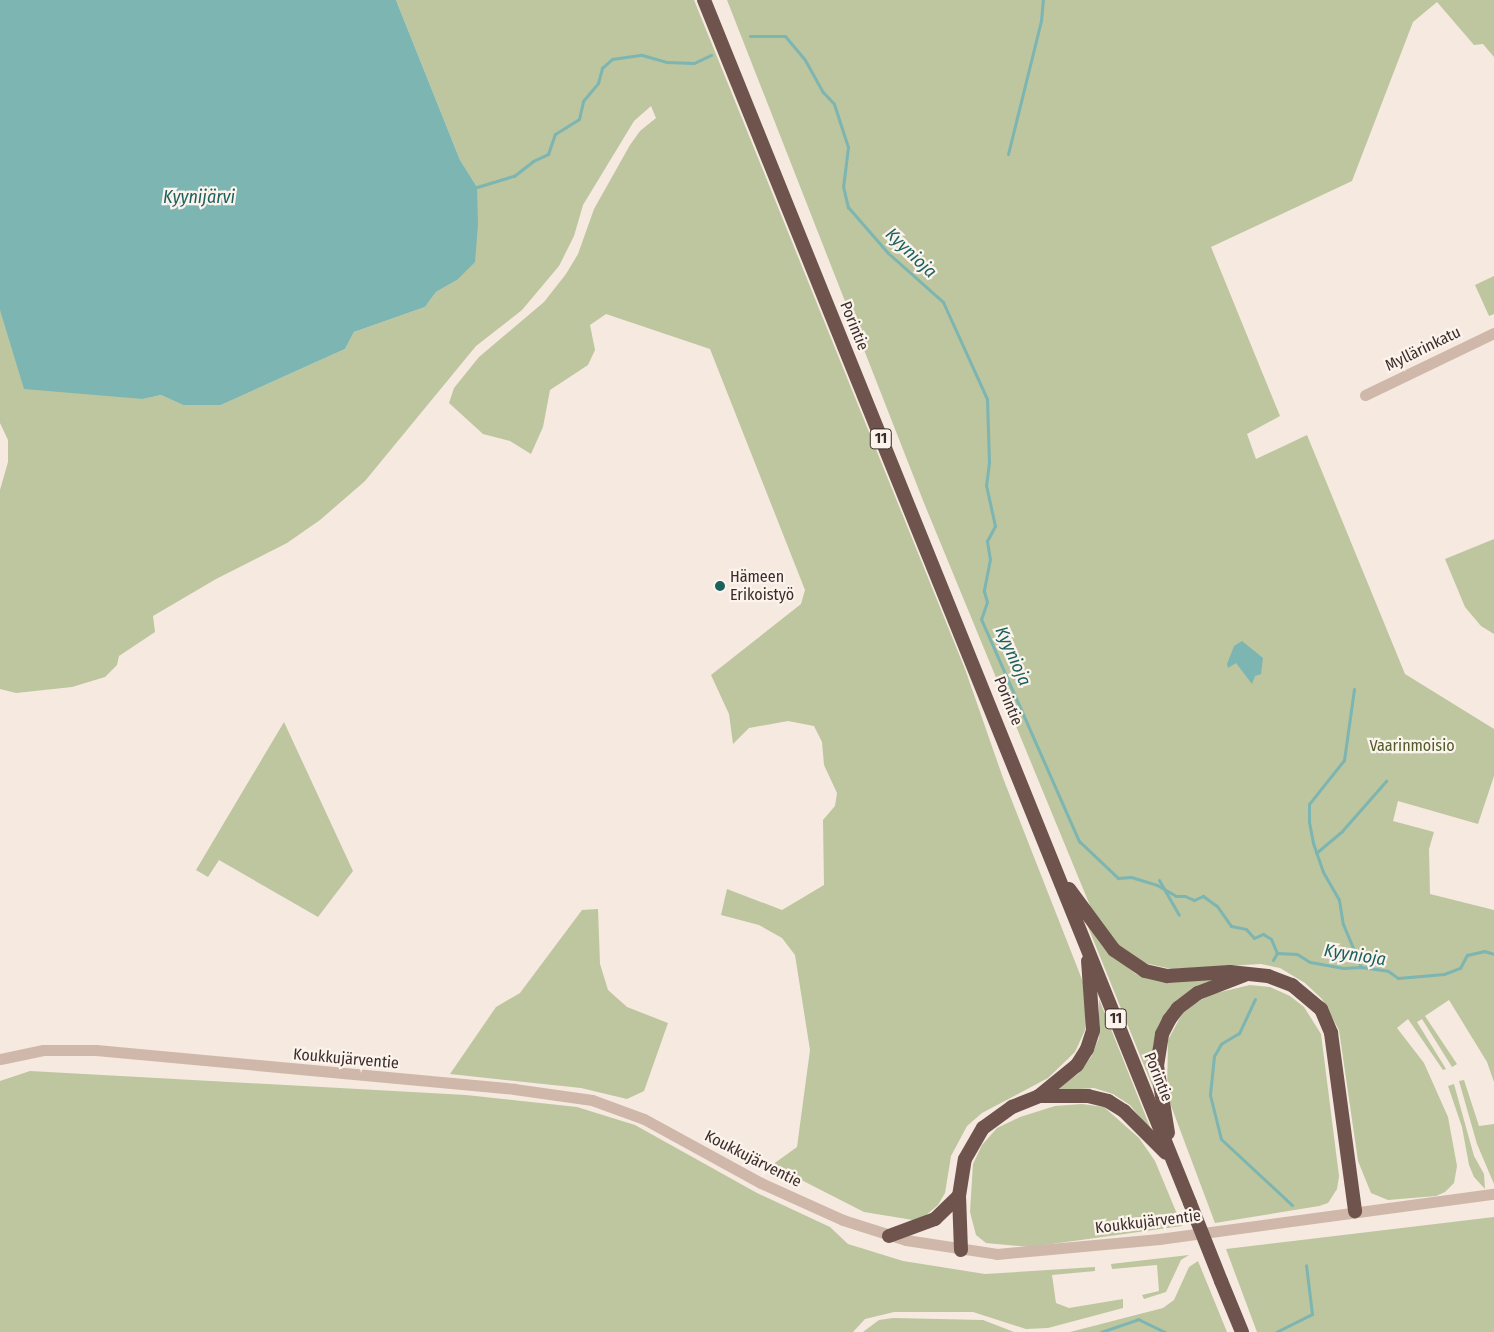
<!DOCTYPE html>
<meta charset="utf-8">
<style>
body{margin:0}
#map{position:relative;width:1494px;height:1332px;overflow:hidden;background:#f5e9e0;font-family:"Fira Sans Condensed",sans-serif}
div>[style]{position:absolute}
.green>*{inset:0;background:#bdc69e}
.water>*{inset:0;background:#7cb5b1}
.stream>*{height:3px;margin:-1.5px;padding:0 1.5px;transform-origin:1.5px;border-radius:1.5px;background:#7cb5b1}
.tertiary>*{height:11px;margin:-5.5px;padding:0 5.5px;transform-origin:5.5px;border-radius:5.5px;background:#cfb7aa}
.trunk>*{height:14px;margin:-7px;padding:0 7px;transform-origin:7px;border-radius:7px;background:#6e544d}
.trunk-bridge>*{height:14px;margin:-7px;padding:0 7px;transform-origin:7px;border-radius:7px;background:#6e544d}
.dots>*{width:14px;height:14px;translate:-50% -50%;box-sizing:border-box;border:2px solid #fcf3ed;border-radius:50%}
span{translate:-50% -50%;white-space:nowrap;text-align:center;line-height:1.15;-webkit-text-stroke:4.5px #fcf3ed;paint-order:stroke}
.shield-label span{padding:1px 4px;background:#fcf3ed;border:1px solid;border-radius:4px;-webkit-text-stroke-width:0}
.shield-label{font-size:15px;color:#3c2d2a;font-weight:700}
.street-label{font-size:16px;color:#3c2d2a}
.poi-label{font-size:16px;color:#3c2d2a}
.left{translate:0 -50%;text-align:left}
.park-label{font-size:16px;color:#505d2b}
.water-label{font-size:18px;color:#1b625e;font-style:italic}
</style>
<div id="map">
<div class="green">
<i style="clip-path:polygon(396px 0,694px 0,965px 669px,1003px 778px,1083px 982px,1087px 1010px,1085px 1030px,1075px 1052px,1048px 1078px,982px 1113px,967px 1126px,951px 1156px,945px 1193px,938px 1205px,925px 1216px,913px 1220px,864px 1212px,772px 1165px,797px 1147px,810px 1050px,795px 955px,782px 938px,759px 925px,721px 915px,727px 889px,782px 910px,824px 885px,823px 820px,835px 806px,837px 793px,824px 765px,822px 742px,814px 726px,788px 721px,749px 728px,733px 744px,729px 714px,711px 675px,801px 604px,805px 590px,710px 349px,606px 314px,590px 325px,595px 350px,588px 365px,550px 390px,543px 427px,531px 454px,510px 441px,483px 434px,449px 403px,454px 388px,479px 357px,544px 302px,566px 274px,578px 254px,594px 209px,630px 145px,640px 131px,656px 118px,651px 106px,634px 121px,583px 205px,574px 236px,559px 266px,522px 310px,476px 346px,365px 481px,320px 520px,287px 543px,216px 579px,153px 616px,155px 632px,119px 656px,117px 665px,105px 677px,72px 687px,16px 693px,0 689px,0 490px,8px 462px,8px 440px,0 423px,0 310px,143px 399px,161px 395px,183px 405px,221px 405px,345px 349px,354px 332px,425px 307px,436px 292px,457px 280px,477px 187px,460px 160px)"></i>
<i style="clip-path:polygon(727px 0,1494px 0,1494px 57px,1483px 44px,1474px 45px,1437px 2px,1413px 22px,1352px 181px,1211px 247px,1280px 416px,1247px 434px,1256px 459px,1307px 435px,1405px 674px,1494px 729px,1494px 776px,1478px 824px,1398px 801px,1393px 821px,1434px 832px,1429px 849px,1430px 894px,1494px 910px,1494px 1082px,1487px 1062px,1449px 1000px,1425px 1016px,1457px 1064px,1452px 1067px,1422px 1019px,1417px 1022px,1446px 1069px,1443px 1070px,1408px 1019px,1397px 1028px,1424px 1063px,1448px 1117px,1457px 1166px,1454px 1183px,1445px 1192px,1436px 1196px,1388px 1200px,1371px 1193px,1358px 1161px,1339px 1030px,1322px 999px,1305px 983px,1280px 968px,1261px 964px,1172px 969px,1144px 963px,1119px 946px,1091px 908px,924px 503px)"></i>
<i style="clip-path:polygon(1494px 276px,1494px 314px,1489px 316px,1475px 285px)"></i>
<i style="clip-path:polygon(1494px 539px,1494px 634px,1481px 626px,1465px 607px,1445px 559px)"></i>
<i style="clip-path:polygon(284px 722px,353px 871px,318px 917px,219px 860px,208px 877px,196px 870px)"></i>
<i style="clip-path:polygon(598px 909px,600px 964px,608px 990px,627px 1007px,668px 1023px,644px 1091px,627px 1099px,581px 1088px,450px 1074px,496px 1007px,520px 993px,582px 910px)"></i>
<i style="clip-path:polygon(1086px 922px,1103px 947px,1136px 974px,1157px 980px,1233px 977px,1190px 991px,1170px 1007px,1158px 1026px,1153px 1047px,1156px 1095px)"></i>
<i style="clip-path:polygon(1250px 985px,1270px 987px,1290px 996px,1304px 1007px,1321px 1034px,1339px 1176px,1337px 1189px,1328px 1203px,1319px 1206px,1215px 1223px,1167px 1095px,1168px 1040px,1182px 1014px,1195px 1003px,1212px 994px)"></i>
<i style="clip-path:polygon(1099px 999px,1152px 1132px,1130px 1105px,1113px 1094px,1094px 1088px,1053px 1091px,1078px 1074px,1091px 1057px,1099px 1038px)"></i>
<i style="clip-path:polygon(30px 1071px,466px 1095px,577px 1107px,635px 1125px,757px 1193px,830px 1227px,848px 1244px,903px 1261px,985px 1274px,1095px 1267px,1095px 1271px,1052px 1275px,1056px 1303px,1069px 1308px,1123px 1299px,1123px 1308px,1048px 1328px,1026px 1329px,973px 1312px,894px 1312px,865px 1319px,853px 1332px,0 1332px,0 1081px)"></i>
<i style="clip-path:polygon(1464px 1080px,1479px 1126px,1494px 1124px,1494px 1184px,1477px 1144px,1459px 1081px)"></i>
<i style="clip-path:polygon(1454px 1084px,1474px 1156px,1484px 1174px,1485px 1189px,1474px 1177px,1469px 1165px,1462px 1127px,1448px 1086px)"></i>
<i style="clip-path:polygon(1082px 1104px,1104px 1107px,1139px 1138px,1155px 1161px,1182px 1226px,1030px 1247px,986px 1243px,976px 1235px,970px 1212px,973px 1164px,982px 1145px,997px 1128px,1020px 1117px,1055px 1106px)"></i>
<i style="clip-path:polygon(1494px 1217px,1494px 1332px,1257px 1332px,1226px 1249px)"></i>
<i style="clip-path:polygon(1189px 1255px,1181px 1260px,1166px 1292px,1144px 1299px,1142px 1295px,1159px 1291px,1157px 1265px,1112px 1269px,1111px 1264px)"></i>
<i style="clip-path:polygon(1198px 1261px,1227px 1332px,1070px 1332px,1163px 1308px,1174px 1300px,1189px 1267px)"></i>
<i style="clip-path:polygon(893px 1318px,983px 1320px,1014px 1332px,863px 1332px,879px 1320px)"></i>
</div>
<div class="water">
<i style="clip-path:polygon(0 0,396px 0,460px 160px,477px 187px,478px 225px,475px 262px,457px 280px,436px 292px,425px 307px,354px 332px,345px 349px,221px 405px,183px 405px,161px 395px,143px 399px,24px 389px,0 310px)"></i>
<i style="clip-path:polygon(1242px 641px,1263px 658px,1261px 674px,1255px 676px,1252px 684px,1236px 663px,1228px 668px,1227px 664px,1234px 646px)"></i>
</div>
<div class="stream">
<i style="left:750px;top:36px;width:35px"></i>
<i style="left:785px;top:36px;width:31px;rotate:50deg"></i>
<i style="left:805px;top:60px;width:37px;rotate:61deg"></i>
<i style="left:823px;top:92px;width:16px;rotate:47deg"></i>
<i style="left:834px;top:104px;width:45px;rotate:72deg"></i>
<i style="left:848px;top:147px;width:39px;rotate:97deg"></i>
<i style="left:843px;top:186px;width:22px;rotate:77deg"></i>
<i style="left:848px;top:207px;width:61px;rotate:49deg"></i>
<i style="left:888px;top:253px;width:74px;rotate:41.7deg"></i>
<i style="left:943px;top:302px;width:107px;rotate:65.6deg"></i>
<i style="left:987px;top:399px;width:63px;rotate:88.2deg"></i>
<i style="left:989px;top:462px;width:23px;rotate:97deg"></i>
<i style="left:986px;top:485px;width:42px;rotate:77.6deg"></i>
<i style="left:995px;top:526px;width:17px;rotate:118deg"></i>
<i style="left:987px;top:541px;width:18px;rotate:81deg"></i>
<i style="left:990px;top:559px;width:33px;rotate:101deg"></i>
<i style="left:984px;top:591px;width:11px;rotate:75deg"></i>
<i style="left:987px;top:602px;width:18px;rotate:109deg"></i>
<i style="left:981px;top:619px;width:243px;rotate:66.2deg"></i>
<i style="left:1079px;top:841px;width:54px;rotate:43.5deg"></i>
<i style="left:1118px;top:878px;width:13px;rotate:-4deg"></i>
<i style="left:1131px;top:877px;width:27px;rotate:17deg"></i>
<i style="left:1157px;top:885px;width:22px;rotate:30deg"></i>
<i style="left:1176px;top:896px;width:9px"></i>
<i style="left:1185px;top:896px;width:10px;rotate:24deg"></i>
<i style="left:1194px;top:900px;width:10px;rotate:-24deg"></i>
<i style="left:1203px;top:896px;width:17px;rotate:36deg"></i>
<i style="left:1217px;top:906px;width:24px;rotate:55deg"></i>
<i style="left:1231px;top:926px;width:15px;rotate:11deg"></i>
<i style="left:1246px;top:929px;width:12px;rotate:48deg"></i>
<i style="left:1254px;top:938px;width:10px;rotate:-24deg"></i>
<i style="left:1263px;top:934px;width:9px;rotate:32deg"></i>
<i style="left:1271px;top:939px;width:15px;rotate:67deg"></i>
<i style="left:1277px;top:953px;width:20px;rotate:3deg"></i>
<i style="left:1297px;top:954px;width:15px;rotate:32deg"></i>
<i style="left:1310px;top:962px;width:34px;rotate:10deg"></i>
<i style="left:1343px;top:968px;width:18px;rotate:-3deg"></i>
<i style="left:1361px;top:967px;width:27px;rotate:8deg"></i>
<i style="left:1388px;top:971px;width:12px;rotate:35deg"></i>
<i style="left:1398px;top:978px;width:46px;rotate:-5deg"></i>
<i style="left:1444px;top:974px;width:17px;rotate:-21deg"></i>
<i style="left:1460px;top:968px;width:15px;rotate:-62deg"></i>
<i style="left:1467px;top:955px;width:17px;rotate:-13deg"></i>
<i style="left:1484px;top:951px;width:10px;rotate:17deg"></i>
<i style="left:1008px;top:154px;width:137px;rotate:-76.1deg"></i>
<i style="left:1041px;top:21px;width:21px;rotate:-85deg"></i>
<i style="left:477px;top:187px;width:39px;rotate:-17deg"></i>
<i style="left:514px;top:176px;width:24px;rotate:-38deg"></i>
<i style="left:533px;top:161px;width:17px;rotate:-25deg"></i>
<i style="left:548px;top:154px;width:21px;rotate:-71deg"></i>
<i style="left:555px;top:134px;width:28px;rotate:-32deg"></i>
<i style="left:579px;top:119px;width:18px;rotate:-77deg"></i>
<i style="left:583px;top:101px;width:23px;rotate:-50deg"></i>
<i style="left:598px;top:83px;width:16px;rotate:-75deg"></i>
<i style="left:602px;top:68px;width:13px;rotate:-42deg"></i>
<i style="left:612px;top:59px;width:30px;rotate:-8deg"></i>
<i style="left:642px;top:55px;width:26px;rotate:16deg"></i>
<i style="left:667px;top:62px;width:27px;rotate:2deg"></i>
<i style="left:694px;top:63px;width:19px;rotate:-25deg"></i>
<i style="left:1354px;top:689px;width:72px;rotate:98deg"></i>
<i style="left:1344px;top:760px;width:56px;rotate:128.5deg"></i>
<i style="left:1309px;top:804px;width:18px;rotate:90deg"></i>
<i style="left:1309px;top:822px;width:21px;rotate:79deg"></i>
<i style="left:1313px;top:843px;width:31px;rotate:71deg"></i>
<i style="left:1323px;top:872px;width:32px;rotate:60deg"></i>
<i style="left:1339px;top:900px;width:24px;rotate:81deg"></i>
<i style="left:1343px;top:924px;width:47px;rotate:67.3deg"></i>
<i style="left:1316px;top:853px;width:34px;rotate:-40deg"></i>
<i style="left:1342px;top:831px;width:67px;rotate:-48.7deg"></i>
<i style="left:1159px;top:880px;width:40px;rotate:60.3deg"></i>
<i style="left:1273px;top:960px;width:8px;rotate:-60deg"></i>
<i style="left:1255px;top:999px;width:38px;rotate:115deg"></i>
<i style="left:1239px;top:1033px;width:21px;rotate:149deg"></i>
<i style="left:1221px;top:1044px;width:14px;rotate:120deg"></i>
<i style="left:1214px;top:1056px;width:39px;rotate:96deg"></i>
<i style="left:1210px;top:1095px;width:45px;rotate:76deg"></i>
<i style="left:1221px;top:1139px;width:97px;rotate:42.9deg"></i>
<i style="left:1101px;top:1332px;width:39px;rotate:-19deg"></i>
<i style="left:1138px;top:1319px;width:30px;rotate:26deg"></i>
<i style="left:1276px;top:1332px;width:40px;rotate:-26.6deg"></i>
<i style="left:1312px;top:1314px;width:49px;rotate:-97deg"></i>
</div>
<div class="tertiary">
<i style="left:1365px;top:395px;width:143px;rotate:-25.7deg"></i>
<i style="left:0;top:1059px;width:44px;rotate:-11.8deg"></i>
<i style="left:43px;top:1050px;width:53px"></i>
<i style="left:96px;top:1050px;width:420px;rotate:5.3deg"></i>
<i style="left:514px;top:1089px;width:79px;rotate:8deg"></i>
<i style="left:592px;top:1100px;width:55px;rotate:20.1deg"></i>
<i style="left:644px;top:1119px;width:133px;rotate:28.7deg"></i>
<i style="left:761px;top:1183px;width:90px;rotate:24.3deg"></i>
<i style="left:843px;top:1220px;width:66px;rotate:17.6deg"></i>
<i style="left:906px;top:1240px;width:92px;rotate:8.7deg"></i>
<i style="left:997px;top:1254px;width:163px;rotate:-5.3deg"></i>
<i style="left:1159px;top:1239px;width:338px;rotate:-7.7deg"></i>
</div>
<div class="trunk">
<i style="left:704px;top:0;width:1297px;rotate:68deg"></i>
<i style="left:1069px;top:889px;width:76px;rotate:53.6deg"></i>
<i style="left:1114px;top:950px;width:37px;rotate:34deg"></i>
<i style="left:1145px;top:971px;width:23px;rotate:13deg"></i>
<i style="left:1167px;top:976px;width:63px;rotate:-3.6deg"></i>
<i style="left:1230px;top:972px;width:38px;rotate:6deg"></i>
<i style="left:1268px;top:976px;width:26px;rotate:21deg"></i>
<i style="left:1292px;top:985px;width:38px;rotate:40deg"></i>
<i style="left:1321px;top:1009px;width:26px;rotate:67deg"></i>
<i style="left:1331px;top:1033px;width:180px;rotate:82.3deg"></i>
<i style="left:1039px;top:1096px;width:49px;rotate:-39.2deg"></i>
<i style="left:1077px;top:1065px;width:19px;rotate:-58deg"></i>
<i style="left:1087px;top:1049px;width:20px;rotate:-72deg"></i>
<i style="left:1093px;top:1030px;width:69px;rotate:-94.1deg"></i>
<i style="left:1168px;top:1133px;width:68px;rotate:-99.3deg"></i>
<i style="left:1157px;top:1066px;width:32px;rotate:-81deg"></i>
<i style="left:1162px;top:1034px;width:16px;rotate:-63deg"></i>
<i style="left:1169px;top:1020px;width:15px;rotate:-53deg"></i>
<i style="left:1178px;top:1008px;width:25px;rotate:-37deg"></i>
<i style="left:1198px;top:993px;width:50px;rotate:-21deg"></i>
<i style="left:889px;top:1236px;width:49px;rotate:-20.3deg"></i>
<i style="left:935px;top:1219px;width:33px;rotate:-44deg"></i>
<i style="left:961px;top:1250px;width:54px;rotate:-92.1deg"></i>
<i style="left:959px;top:1196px;width:37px;rotate:-81deg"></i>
<i style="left:965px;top:1159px;width:36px;rotate:-60deg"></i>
<i style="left:983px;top:1128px;width:36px;rotate:-36deg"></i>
<i style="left:1012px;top:1107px;width:29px;rotate:-22deg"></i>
<i style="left:1039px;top:1096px;width:49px"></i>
<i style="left:1088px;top:1096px;width:21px;rotate:14deg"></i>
<i style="left:1108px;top:1101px;width:19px;rotate:32deg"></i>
<i style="left:1124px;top:1111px;width:59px;rotate:45deg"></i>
<i style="left:1221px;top:1281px;width:55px;rotate:67.6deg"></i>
</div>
<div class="trunk-bridge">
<i style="left:1190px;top:1203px;width:84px;rotate:68.3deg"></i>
</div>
<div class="dots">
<i style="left:720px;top:586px;background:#1b625e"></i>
</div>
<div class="shield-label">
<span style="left:881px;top:439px">11</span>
<span style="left:1116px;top:1019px">11</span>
</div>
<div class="street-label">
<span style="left:854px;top:326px;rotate:68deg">Porintie</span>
<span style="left:1423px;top:349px;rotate:-26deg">Myllärinkatu</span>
<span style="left:1008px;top:701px;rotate:68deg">Porintie</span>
<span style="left:346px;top:1059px;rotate:5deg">Koukkujärventie</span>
<span style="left:1158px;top:1077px;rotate:68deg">Porintie</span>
<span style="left:753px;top:1159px;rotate:27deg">Koukkujärventie</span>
<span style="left:1148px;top:1222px;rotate:-7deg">Koukkujärventie</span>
</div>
<div class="poi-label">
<span class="left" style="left:730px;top:586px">Hämeen<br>Erikoistyö</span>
</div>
<div class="park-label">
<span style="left:1412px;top:746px">Vaarinmoisio</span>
</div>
<div class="water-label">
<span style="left:199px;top:197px">Kyynijärvi</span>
<span style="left:911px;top:253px;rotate:44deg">Kyynioja</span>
<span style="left:1013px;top:656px;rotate:66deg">Kyynioja</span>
<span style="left:1355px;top:955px;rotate:9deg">Kyynioja</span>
</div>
</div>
